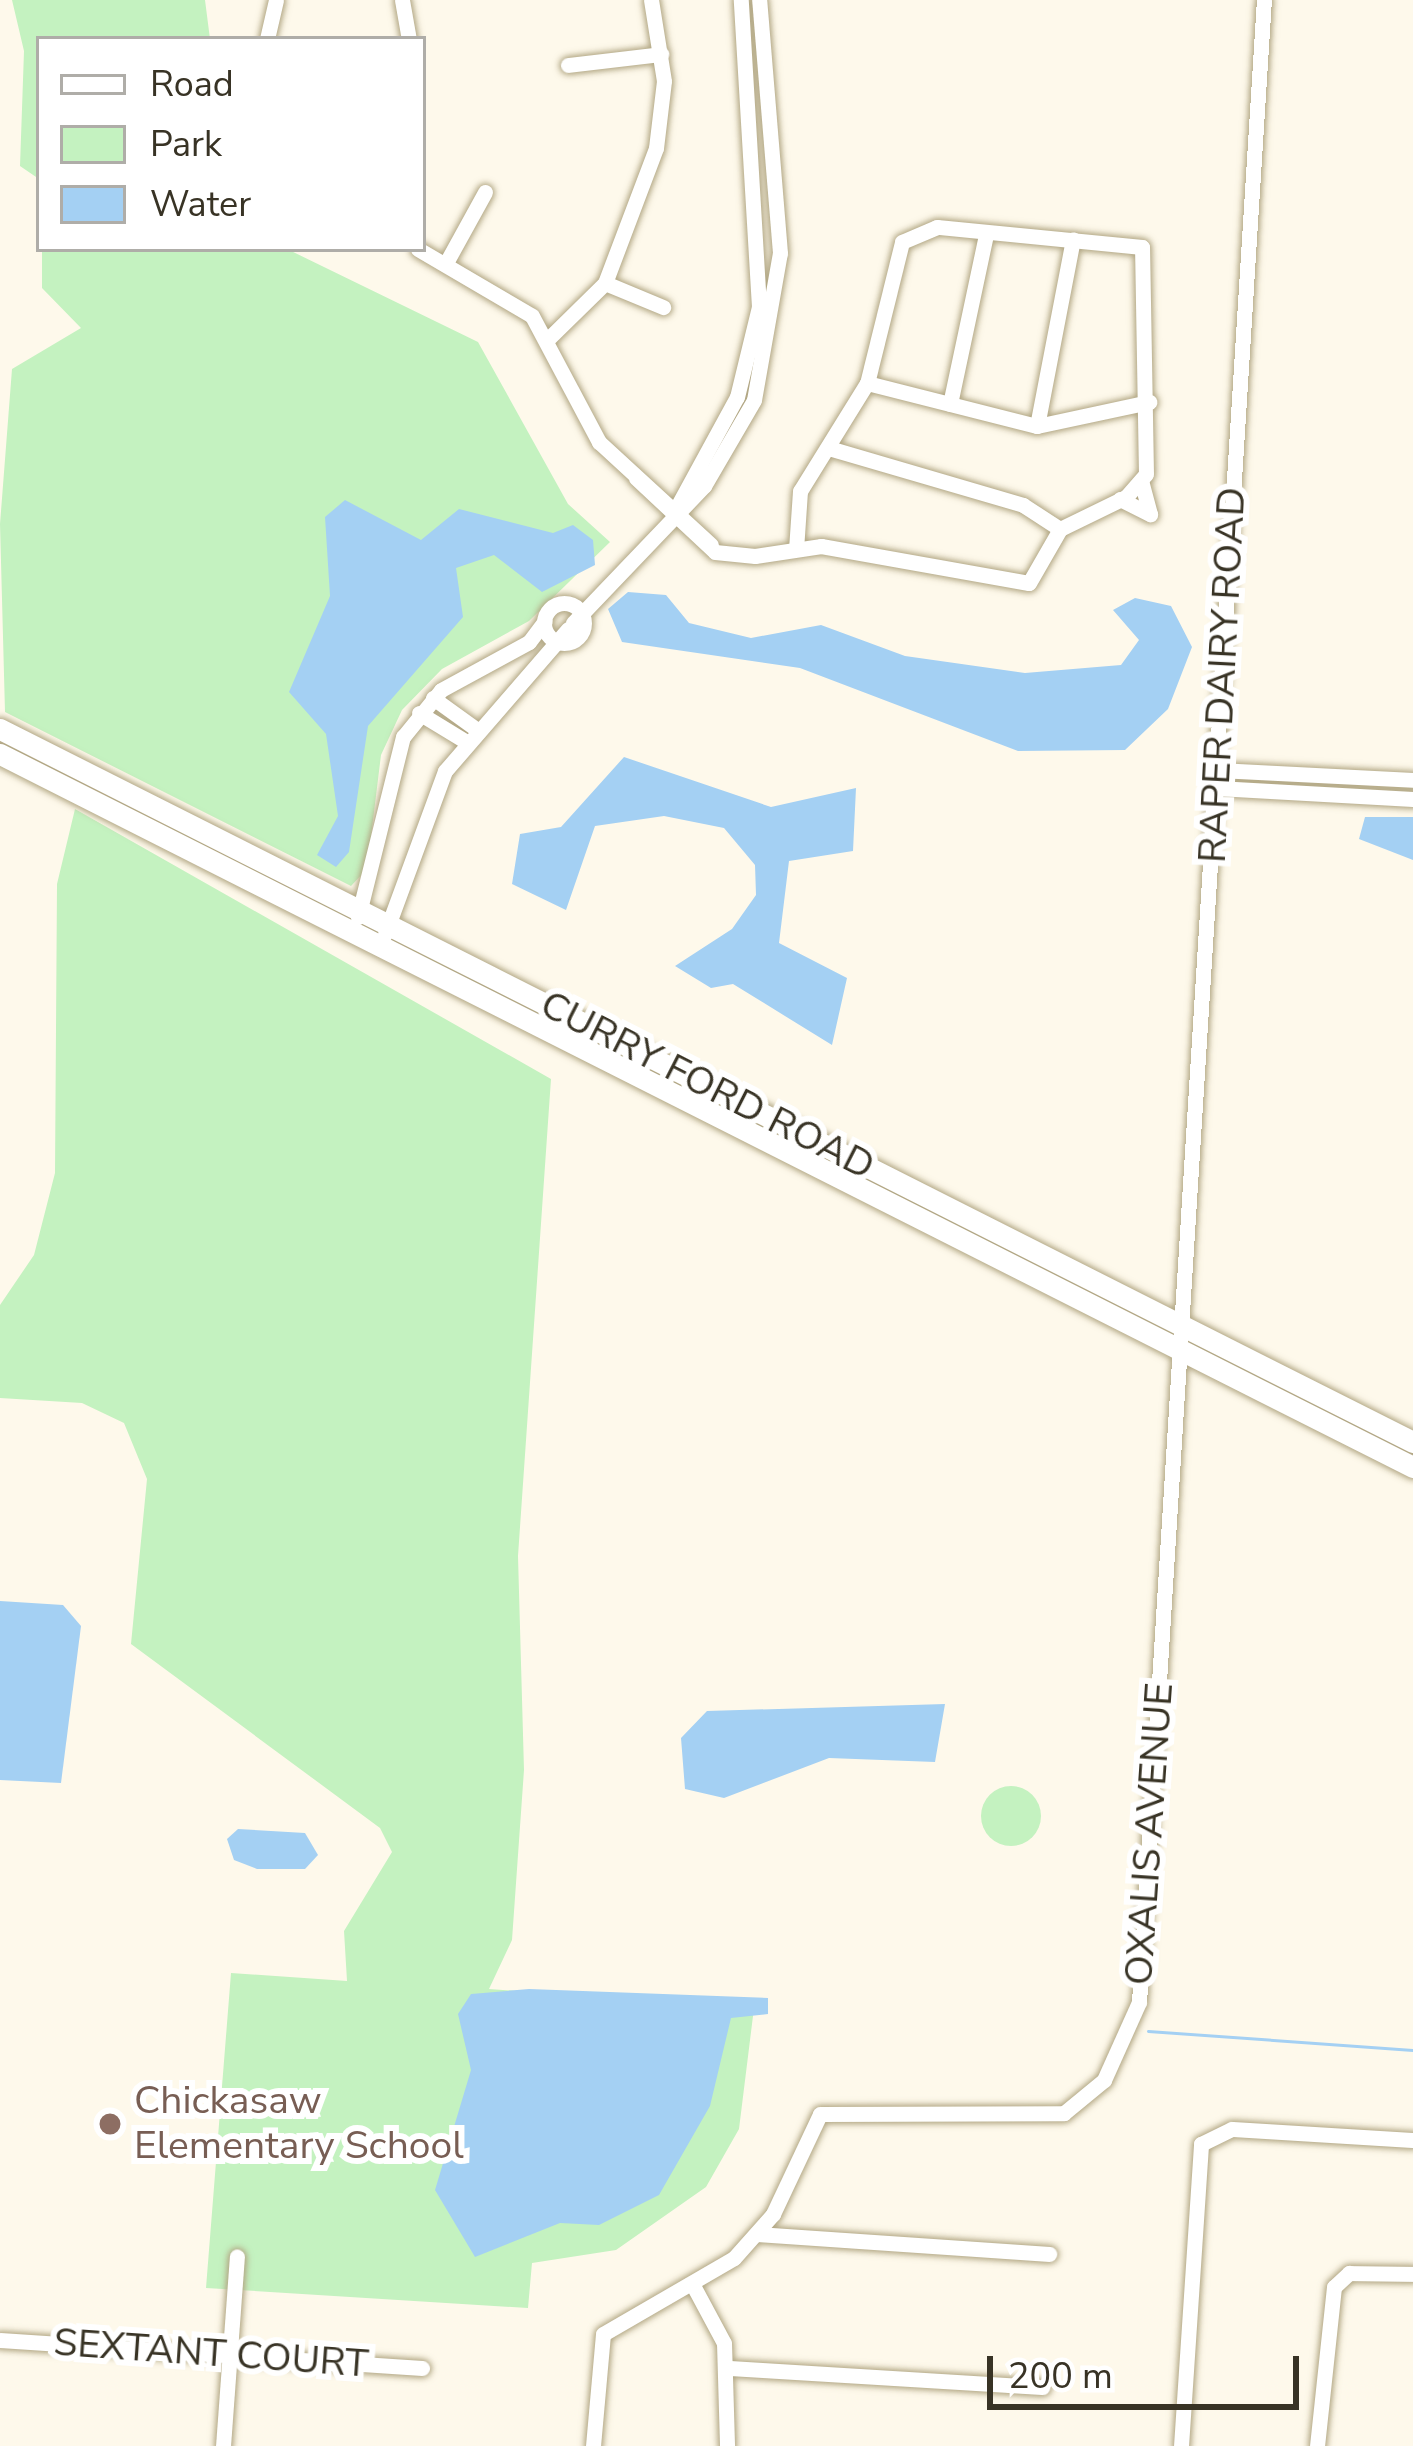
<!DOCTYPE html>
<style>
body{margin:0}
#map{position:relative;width:1413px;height:2446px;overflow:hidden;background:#fef9eb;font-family:"Nunito Sans",sans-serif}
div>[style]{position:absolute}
.green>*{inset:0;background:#c4f2c0}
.round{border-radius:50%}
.water>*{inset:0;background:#a4d0f3}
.stream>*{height:3px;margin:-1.5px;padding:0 1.5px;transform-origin:1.5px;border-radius:1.5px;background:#a4d0f3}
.roads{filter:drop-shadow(0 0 3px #b2a784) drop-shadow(0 0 3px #b2a784)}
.minor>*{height:15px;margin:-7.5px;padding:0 7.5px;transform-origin:7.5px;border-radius:7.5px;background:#fff}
.minor>.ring{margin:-7.5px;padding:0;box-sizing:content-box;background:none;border:15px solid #fff;border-radius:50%}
.major>*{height:21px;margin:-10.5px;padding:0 10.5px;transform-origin:10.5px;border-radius:10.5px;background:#fff}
.dots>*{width:33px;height:33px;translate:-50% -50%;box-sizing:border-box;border:6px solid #fff;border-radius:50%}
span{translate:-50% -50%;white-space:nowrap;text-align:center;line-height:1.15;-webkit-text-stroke:12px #fff;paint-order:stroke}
.street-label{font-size:39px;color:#383325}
.education-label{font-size:39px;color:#785e54}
.left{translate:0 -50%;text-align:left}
.legend{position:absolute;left:36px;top:36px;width:390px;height:216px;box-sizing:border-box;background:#fff;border:3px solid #afada8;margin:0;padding:15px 21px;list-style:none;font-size:36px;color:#383325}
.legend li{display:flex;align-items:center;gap:24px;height:60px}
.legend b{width:60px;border:3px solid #afada8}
.scale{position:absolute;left:987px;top:2356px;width:312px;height:54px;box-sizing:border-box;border:6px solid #383325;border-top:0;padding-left:15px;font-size:36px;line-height:42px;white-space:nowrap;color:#383325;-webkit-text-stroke:9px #fff;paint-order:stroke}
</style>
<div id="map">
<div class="green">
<i style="clip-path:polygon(12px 0,205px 0,210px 39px,39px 39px,39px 179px,20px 166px,24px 51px)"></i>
<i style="clip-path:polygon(42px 249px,287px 249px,478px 342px,568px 504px,610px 542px,529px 621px,442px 669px,402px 710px,381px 755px,367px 869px,351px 886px,5px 712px,0 524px,12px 369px,81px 328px,42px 288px)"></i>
<i style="clip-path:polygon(75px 809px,551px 1079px,518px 1556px,524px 1770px,512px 1940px,489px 1989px,754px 2008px,739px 2129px,706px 2187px,616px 2250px,532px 2263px,528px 2308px,206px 2288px,231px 1973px,347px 1981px,344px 1931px,392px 1852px,380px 1828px,131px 1644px,147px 1479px,124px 1423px,82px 1403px,0 1398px,0 1305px,34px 1255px,55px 1173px,57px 884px)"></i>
<i class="round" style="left:981px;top:1786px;width:60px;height:60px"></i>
</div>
<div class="water">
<i style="clip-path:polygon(345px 500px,421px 540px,459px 509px,553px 533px,573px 525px,593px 540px,595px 565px,542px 592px,494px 555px,456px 568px,463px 617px,368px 726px,349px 852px,336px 867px,317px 855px,338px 816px,326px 734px,289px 692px,330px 596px,325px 517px)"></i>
<i style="clip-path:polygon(628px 592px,666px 595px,689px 623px,751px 638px,821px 625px,905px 656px,1025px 673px,1121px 665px,1139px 640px,1113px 610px,1135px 598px,1171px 606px,1192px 647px,1168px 709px,1125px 750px,1018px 751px,800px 668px,622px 642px,608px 609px)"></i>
<i style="clip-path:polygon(624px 757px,771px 807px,856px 788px,853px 851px,789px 861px,779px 943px,847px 978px,832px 1045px,733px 984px,711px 988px,675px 966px,732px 929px,756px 895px,755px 865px,724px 828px,664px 816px,595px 826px,566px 910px,512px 884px,520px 834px,561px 827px)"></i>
<i style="clip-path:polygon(1365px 817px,1413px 817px,1413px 860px,1359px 839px)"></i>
<i style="clip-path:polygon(0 1601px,63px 1605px,81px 1626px,61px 1783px,0 1780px)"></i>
<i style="clip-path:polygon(945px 1704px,935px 1762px,829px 1758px,724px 1798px,685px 1789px,681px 1738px,707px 1711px)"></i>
<i style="clip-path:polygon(238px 1829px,305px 1833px,318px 1855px,305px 1869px,257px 1869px,234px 1860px,227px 1839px)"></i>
<i style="clip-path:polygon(529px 1989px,768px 1998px,768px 2014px,731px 2018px,710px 2106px,659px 2195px,599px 2225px,560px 2223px,475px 2257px,435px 2190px,471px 2070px,458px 2014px,471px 1994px)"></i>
</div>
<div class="stream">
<i style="left:1148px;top:2031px;width:266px;rotate:4.1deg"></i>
</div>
<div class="roads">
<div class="minor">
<i style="left:402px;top:0;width:40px;rotate:80deg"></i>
<i style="left:267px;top:39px;width:40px;rotate:-77deg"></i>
<i style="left:568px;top:65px;width:94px;rotate:-6.7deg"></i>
<i style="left:418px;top:249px;width:132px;rotate:30.4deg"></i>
<i style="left:532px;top:316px;width:143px;rotate:62deg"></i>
<i style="left:599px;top:442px;width:152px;rotate:42.6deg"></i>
<i style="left:446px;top:263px;width:81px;rotate:-61.2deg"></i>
<i style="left:605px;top:283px;width:63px;rotate:22.5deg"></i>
<i style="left:549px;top:338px;width:78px;rotate:-44.5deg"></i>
<i style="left:605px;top:283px;width:144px;rotate:-69.3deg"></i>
<i style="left:656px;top:148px;width:67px;rotate:-83.2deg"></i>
<i style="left:664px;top:81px;width:82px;rotate:-99.1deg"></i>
<i style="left:867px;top:383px;width:175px;rotate:14.2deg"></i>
<i style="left:1037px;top:426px;width:115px;rotate:-12.1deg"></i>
<i style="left:950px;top:404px;width:174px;rotate:-78deg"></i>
<i style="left:1037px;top:426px;width:190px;rotate:-79.1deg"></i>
<i style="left:832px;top:449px;width:199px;rotate:16.3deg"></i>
<i style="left:1023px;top:505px;width:44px;rotate:33deg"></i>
<i style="left:636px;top:478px;width:108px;rotate:43.1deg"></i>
<i style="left:715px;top:552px;width:40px;rotate:5.7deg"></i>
<i style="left:755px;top:556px;width:67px;rotate:-8.6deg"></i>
<i style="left:821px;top:546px;width:211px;rotate:10.1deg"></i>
<i style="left:1029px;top:583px;width:62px;rotate:-60.1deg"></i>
<i style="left:1060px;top:529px;width:73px;rotate:-25.9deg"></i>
<i style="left:1126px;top:497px;width:30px;rotate:-49deg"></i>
<i style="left:1146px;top:474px;width:227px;rotate:-91deg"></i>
<i style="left:1142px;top:247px;width:206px;rotate:-174.4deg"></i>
<i style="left:937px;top:227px;width:38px;rotate:157deg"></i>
<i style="left:902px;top:242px;width:145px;rotate:103.9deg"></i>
<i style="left:867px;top:383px;width:127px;rotate:121.8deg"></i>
<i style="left:800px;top:491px;width:58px;rotate:93.9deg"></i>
<i style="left:1120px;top:499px;width:34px;rotate:27deg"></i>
<i style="left:1150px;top:514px;width:35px;rotate:-105deg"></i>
<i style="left:678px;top:505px;width:123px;rotate:-61.4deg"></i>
<i style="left:737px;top:397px;width:93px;rotate:-76.3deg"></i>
<i style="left:759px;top:307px;width:308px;rotate:-93.4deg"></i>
<i class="ring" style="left:544px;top:603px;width:25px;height:25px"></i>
<i style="left:573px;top:623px;width:190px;rotate:-46.3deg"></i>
<i style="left:704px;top:486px;width:99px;rotate:-59.8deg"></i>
<i style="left:754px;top:400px;width:149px;rotate:-80deg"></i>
<i style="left:780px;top:253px;width:254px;rotate:-94.7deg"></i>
<i style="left:433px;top:698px;width:53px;rotate:35.8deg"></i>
<i style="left:419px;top:713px;width:54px;rotate:31.3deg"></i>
<i style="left:1218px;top:770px;width:195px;rotate:2.9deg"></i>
<i style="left:1217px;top:788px;width:196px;rotate:3.2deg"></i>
<i style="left:358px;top:917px;width:186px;rotate:-76deg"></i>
<i style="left:403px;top:737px;width:60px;rotate:-51deg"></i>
<i style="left:441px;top:690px;width:100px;rotate:-28.6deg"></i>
<i style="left:529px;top:642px;width:26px;rotate:-53deg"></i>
<i style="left:385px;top:934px;width:174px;rotate:-69.8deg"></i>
<i style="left:445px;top:771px;width:188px;rotate:-49.1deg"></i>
<i style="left:757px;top:2234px;width:293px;rotate:3.9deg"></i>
<i style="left:695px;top:2289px;width:61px;rotate:61.8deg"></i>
<i style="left:724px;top:2343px;width:103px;rotate:88.3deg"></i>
<i style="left:0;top:2340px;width:423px;rotate:3.8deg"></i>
<i style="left:729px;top:2368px;width:314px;rotate:3.5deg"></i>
<i style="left:223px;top:2446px;width:190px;rotate:-85.8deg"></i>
<i style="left:593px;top:2446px;width:112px;rotate:-84.9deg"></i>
<i style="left:603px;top:2334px;width:151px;rotate:-30.1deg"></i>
<i style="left:734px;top:2258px;width:59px;rotate:-48.4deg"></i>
<i style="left:773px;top:2214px;width:110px;rotate:-64.8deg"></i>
<i style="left:820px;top:2114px;width:244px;rotate:-0.2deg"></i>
<i style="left:1064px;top:2113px;width:52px;rotate:-39.5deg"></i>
<i style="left:1104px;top:2080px;width:85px;rotate:-65.8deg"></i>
<i style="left:1139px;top:2002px;width:2006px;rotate:-86.43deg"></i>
<i style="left:1181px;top:2446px;width:303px;rotate:-86.2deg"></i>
<i style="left:1201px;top:2144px;width:34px;rotate:-26deg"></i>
<i style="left:1232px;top:2129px;width:181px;rotate:3.5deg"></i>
<i style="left:1317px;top:2446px;width:160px;rotate:-83.9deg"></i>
<i style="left:1334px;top:2287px;width:21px;rotate:-43deg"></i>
<i style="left:1349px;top:2273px;width:64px;rotate:0.9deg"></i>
</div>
<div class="major">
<i style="left:0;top:729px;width:1583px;rotate:26.78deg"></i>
<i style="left:0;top:754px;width:1583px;rotate:26.78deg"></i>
</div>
</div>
<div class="dots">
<i style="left:110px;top:2124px;background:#8d6e63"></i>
</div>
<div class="street-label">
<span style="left:1223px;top:675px;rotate:-87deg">RAPER DAIRY ROAD</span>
<span style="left:707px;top:1086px;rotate:27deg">CURRY FORD ROAD</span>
<span style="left:1150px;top:1834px;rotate:-86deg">OXALIS AVENUE</span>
<span style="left:211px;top:2354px;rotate:4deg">SEXTANT COURT</span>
</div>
<div class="education-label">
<span class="left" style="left:134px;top:2124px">Chickasaw<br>Elementary School</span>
</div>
<ul class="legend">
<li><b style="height:15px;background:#fff"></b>Road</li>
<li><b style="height:33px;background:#c4f2c0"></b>Park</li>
<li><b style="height:33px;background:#a4d0f3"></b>Water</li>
</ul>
<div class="scale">200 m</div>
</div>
